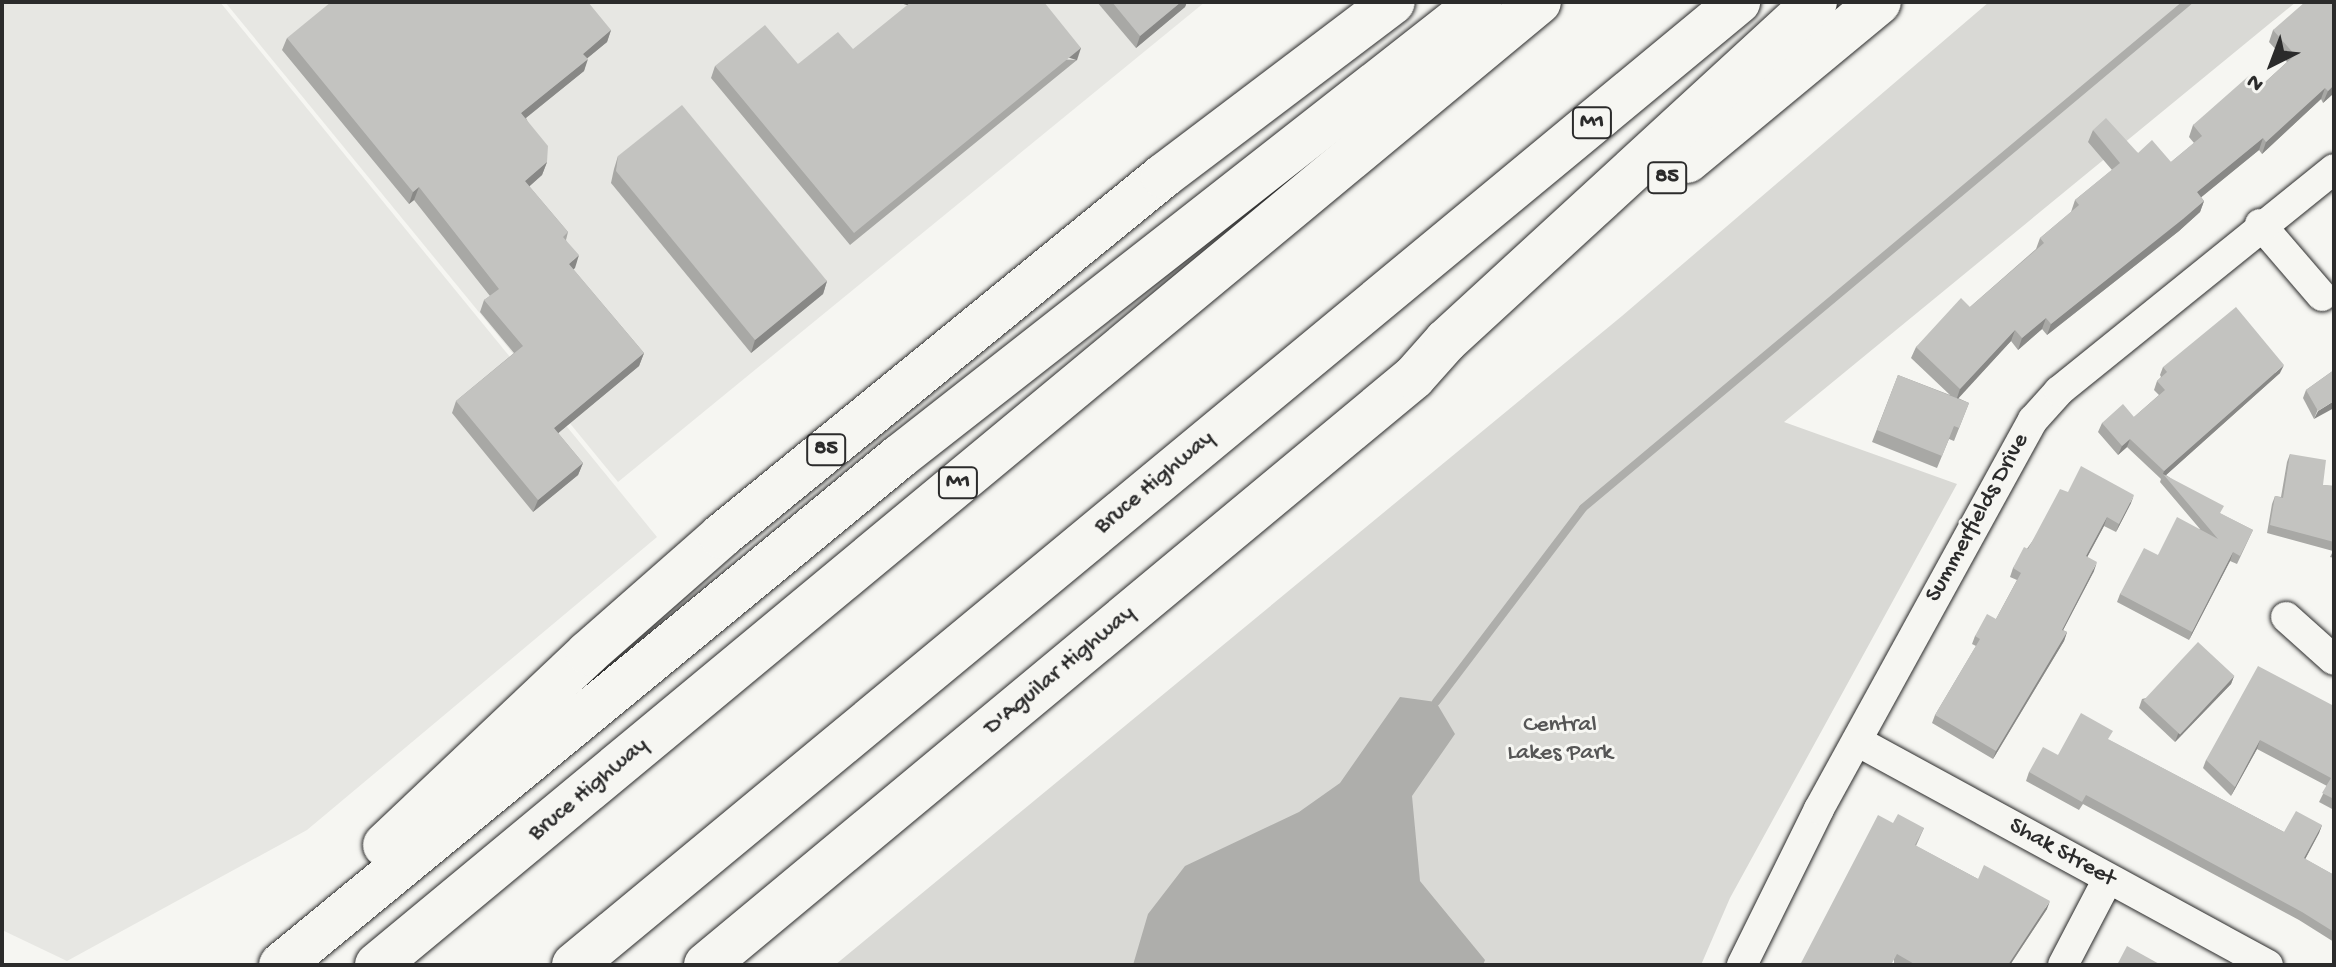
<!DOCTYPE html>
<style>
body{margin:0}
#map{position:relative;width:2336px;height:967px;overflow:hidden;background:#f6f6f2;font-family:"Gochi Hand",sans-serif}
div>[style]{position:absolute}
.built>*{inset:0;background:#e7e7e3}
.green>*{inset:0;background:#d9d9d5}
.water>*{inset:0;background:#aeaeab}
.stream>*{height:8px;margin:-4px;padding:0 4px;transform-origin:4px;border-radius:4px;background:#aeaeab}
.roads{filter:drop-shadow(0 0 2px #2b2b2b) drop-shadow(0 0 2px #2b2b2b)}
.minor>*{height:30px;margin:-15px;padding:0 15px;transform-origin:15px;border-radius:15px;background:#f6f6f2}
.highway>*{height:44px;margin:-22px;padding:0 22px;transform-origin:22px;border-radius:22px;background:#f6f6f2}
.wall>*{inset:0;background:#a8a8a5}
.shaded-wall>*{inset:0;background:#888886;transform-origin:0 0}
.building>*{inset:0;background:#c3c3c0;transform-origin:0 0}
span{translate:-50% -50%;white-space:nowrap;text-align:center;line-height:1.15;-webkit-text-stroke:6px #f6f6f2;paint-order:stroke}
.shield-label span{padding:2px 6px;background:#f6f6f2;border:2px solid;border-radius:6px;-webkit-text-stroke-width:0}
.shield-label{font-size:22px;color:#2b2b2b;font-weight:700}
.street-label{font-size:24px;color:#2b2b2b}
.park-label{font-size:24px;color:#565656}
.frame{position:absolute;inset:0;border:4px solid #2b2b2b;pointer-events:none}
.north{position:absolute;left:2232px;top:24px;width:80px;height:80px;-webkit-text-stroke:6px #f6f6f2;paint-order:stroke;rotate:222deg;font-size:22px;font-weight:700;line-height:32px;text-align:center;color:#2b2b2b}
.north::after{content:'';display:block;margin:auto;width:28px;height:36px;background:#2b2b2b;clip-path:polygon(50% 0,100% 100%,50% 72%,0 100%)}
</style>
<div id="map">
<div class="built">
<i style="clip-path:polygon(2px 2px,220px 2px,657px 537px,307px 830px,67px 961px,2px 930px)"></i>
<i style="clip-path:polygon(225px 2px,1205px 2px,618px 482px)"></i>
</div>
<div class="green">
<i style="clip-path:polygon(1989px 2px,2296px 2px,1784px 422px,1957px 484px,1730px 898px,1701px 965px,835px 965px,1622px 316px)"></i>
</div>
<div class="water">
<i style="clip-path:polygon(1400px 697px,1436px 702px,1455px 734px,1412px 796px,1420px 881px,1485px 960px,1483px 965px,1133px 965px,1148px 914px,1185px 866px,1299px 812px,1340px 783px)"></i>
</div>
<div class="stream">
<i style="left:1436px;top:702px;width:243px;rotate:-52.8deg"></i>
<i style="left:1583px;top:508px;width:789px;rotate:-39.91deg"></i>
</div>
<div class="roads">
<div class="minor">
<i style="left:2260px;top:224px;width:95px;rotate:49.3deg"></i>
<i style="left:2286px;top:617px;width:64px;rotate:41.9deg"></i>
<i style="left:1857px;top:741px;width:468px;rotate:28.6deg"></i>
<i style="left:1742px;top:965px;width:174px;rotate:-63.7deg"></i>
<i style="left:1819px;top:809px;width:444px;rotate:-61.2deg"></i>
<i style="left:2033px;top:420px;width:39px;rotate:-48deg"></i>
<i style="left:2059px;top:391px;width:353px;rotate:-38.9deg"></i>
<i style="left:2063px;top:965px;width:97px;rotate:-62.4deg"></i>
</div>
<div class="highway">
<i style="left:1687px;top:161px;width:249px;rotate:-39.6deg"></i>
<i style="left:385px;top:845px;width:279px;rotate:-43.4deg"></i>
<i style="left:588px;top:653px;width:177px;rotate:-41.3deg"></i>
<i style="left:721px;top:536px;width:570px;rotate:-39.16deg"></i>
<i style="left:1163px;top:176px;width:288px;rotate:-37.1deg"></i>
<i style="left:281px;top:965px;width:800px;rotate:-39.42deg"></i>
<i style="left:899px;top:457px;width:738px;rotate:-38.07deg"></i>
<i style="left:377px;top:965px;width:1509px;rotate:-39.65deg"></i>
<i style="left:574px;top:965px;width:1511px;rotate:-39.6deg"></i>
<i style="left:706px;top:965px;width:920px;rotate:-39.71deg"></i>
<i style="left:1414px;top:377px;width:48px;rotate:-48.4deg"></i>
<i style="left:1446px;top:341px;width:501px;rotate:-42.57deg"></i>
</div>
</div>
<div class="wall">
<i style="clip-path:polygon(1097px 2px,1187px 2px,1185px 7px,1136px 48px)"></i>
<i style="clip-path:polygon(2334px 2px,2334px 93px,2323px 103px,2321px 99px,2262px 154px,2259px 150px,2201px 197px,2204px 201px,2200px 212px,2179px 231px,2047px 335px,2042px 329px,2018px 350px,2011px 341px,1958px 398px,1969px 403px,1954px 441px,1949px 439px,1937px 468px,1872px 442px,1898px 375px,1950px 395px,1911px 358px,1916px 347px,1970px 307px,2036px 249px,2040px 238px,2071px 212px,2075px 200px,2112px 170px,2088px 142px,2093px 130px,2138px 153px,2171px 162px,2194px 143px,2189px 137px,2193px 125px,2262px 85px,2287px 62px,2269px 42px,2273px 30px)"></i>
<i style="clip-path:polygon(611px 30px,607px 42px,587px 58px,584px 71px,526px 118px,547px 162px,542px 175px,529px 186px,568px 232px,566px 240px,575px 268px,573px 269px,644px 353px,639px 366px,558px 433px,583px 463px,578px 475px,533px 512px,452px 413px,456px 401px,514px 353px,480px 312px,484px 300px,490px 296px,414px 200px,409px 204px,282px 50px,287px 38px)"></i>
<i style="clip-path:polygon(853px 49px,1077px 60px,850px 245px,711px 78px,715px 66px,798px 64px)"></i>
<i style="clip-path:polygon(618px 156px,827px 281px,823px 294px,751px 353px,611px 183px,614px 169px)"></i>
<i style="clip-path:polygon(2163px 367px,2280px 373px,2166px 475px,2221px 514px,2253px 530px,2237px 564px,2230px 561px,2189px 640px,2117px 602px,2120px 594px,2158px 555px,2200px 529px,2160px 482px,2161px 479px,2127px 447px,2118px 455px,2098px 432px,2102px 423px,2134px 417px,2159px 395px,2154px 390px,2157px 381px,2161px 377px,2160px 375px)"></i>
<i style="clip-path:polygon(2334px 370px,2314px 419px,2303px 398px,2306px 390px)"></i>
<i style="clip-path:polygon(2290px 454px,2323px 485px,2334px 486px,2334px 558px,2330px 557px,2333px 551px,2267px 533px,2272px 504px,2275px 496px,2281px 497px,2287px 462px)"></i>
<i style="clip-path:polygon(2068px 492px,2131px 503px,2116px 532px,2104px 526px,2087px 557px,2094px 571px,2063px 630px,2067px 632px,2064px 641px,1993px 759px,1932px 723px,1935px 715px,1976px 646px,1972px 644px,1975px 636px,1996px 619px,2017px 580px,2010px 577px,2013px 568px)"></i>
<i style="clip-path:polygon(2234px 676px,2231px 684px,2175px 742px,2139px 708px,2142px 699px)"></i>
<i style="clip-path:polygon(2334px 706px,2334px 810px,2319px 802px,2327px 786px,2257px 749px,2231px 796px,2203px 768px,2206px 760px)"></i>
<i style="clip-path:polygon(2109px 740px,2284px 832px,2322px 825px,2319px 833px,2305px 859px,2334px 875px,2334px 942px,2299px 920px,2083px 804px,2079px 810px,2026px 781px,2029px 772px,2058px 755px)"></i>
<i style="clip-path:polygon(1893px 823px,1924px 828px,1916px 846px,1978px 879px,2047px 909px,2010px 965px,1898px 965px,1894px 963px)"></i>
</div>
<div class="shaded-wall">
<i style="clip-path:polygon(1181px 2px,1187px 2px,1185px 7px,1136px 48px,1140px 36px)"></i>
<i style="clip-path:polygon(611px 30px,607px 42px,578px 66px,583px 54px)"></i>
<i style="left:1081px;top:48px;width:13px;height:293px;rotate:108deg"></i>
<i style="clip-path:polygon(588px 59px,584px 71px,517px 125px,521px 113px)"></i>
<i style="clip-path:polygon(2334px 85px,2334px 93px,2323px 103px,2328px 91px)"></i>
<i style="clip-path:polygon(2325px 88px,2321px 99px,2262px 154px,2266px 142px)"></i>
<i style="clip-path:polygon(2263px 138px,2259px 150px,2193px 204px,2197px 192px)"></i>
<i style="clip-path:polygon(547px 162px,542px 175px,521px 194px,525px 181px)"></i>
<i style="clip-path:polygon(419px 187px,414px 200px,409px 204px,413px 192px)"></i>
<i style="clip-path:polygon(2204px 201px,2200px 212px,2179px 231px,2047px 335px,2051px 324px)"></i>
<i style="clip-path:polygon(579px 255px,575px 268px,565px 276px,569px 264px)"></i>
<i style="clip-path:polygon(827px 281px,823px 294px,751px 353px,755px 340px)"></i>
<i style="clip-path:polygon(2046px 318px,2042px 329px,2018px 350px,2022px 338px)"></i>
<i style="clip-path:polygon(2015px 330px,2011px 341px,1956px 401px,1960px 389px)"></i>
<i style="clip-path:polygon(644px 353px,639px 366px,550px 440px,554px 428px)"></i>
<i style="clip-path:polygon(2284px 365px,2280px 373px,2165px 476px,2163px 474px,2164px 471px)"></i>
<i style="clip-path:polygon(2334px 401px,2334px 408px,2314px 419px,2318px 411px)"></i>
<i style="clip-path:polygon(2130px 439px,2127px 447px,2118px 455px,2122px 446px)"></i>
<i style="clip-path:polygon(583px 463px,578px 475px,533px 512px,538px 500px)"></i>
<i style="clip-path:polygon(2134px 495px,2131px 503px,2116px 532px,2119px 524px)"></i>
<i style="clip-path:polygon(2107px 517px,2104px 526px,2083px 565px,2086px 556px)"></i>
<i style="clip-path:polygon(2233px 552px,2230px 561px,2189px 640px,2192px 632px)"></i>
<i style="clip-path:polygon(2097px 562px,2094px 571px,2059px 638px,2062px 630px)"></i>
<i style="clip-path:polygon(2067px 632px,2064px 641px,1993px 759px,1996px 751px)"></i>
<i style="clip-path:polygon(2234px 676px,2231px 684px,2175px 742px,2178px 734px)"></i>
<i style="clip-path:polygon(2260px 740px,2257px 749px,2231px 796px,2235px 787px)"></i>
<i style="clip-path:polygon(2322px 825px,2319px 833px,2301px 867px,2304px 858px)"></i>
<i style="clip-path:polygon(2050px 901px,2047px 909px,2010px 965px,2008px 965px)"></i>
</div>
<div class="building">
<i style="clip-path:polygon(331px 2px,588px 2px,611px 30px,583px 54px,588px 59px,521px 113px,548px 146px,547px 162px,525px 181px,568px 232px,563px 237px,579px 255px,569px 264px,644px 353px,554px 428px,583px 463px,538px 500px,456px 401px,523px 346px,484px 300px,499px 289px,419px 187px,413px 192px,287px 38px)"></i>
<i style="clip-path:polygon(911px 2px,1044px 2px,1081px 48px,854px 233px,715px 66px,765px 25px,798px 64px,838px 32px,853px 49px)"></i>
<i style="clip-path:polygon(1112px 2px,1181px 2px,1140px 36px)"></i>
<i style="clip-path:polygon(2305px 2px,2334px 2px,2334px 85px,2328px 91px,2325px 88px,2266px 142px,2263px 138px,2197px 192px,2204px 201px,2183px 219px,2051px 324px,2046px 318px,2022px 338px,2015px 330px,1960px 389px,1916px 347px,1961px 298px,1970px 307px,2044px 243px,2040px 238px,2079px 205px,2075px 200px,2120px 163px,2093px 130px,2106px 118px,2138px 153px,2152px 140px,2171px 162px,2202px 136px,2193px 125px,2252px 73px,2262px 85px,2295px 55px,2273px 30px)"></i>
<i style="clip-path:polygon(682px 105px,827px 281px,755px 340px,616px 171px,618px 156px)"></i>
<i style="clip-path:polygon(2236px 307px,2284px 365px,2164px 471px,2130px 439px,2122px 446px,2102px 423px,2123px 404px,2134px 417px,2165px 390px,2157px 381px,2167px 372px,2163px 367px)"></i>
<i style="clip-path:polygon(2334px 370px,2334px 401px,2318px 411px,2306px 390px)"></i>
<i style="clip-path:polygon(1898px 375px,1969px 403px,1959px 428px,1954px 426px,1942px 456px,1877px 430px)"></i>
<i style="clip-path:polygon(2290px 454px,2326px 460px,2323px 485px,2334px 486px,2334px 542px,2270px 525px,2275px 496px,2283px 498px)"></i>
<i style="clip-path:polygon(2081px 466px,2134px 495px,2119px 524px,2107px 517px,2086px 556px,2097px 562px,2062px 630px,2067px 632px,1996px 751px,1935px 715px,1980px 639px,1975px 636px,1987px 614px,1996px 619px,2021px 573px,2013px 568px,2024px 547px,2028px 549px,2060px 489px,2068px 492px)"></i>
<i style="clip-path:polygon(2163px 474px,2224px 506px,2220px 513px,2253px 530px,2240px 556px,2233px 552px,2192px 632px,2120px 594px,2144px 548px,2158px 555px,2177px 517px,2218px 539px)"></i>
<i style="left:2198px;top:642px;width:50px;height:80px;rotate:43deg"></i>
<i style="clip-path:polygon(2258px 666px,2334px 706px,2334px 799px,2322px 793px,2331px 778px,2260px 740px,2235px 787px,2206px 760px)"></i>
<i style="clip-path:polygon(2081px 713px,2113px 731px,2108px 739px,2284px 832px,2296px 811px,2322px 825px,2304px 858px,2334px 875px,2334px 932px,2302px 912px,2086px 795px,2082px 802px,2029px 772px,2043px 747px,2058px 755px)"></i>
<i style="clip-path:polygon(1898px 814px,1924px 828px,1915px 845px,1978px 879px,1984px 865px,2050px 901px,2008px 965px,1916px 965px,1897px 954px,1891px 965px,1800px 965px,1878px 815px,1893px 823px)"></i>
<i style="clip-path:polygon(2127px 946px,2161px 965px,2117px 965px)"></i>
</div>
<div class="shield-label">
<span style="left:1592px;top:123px">M1</span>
<span style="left:1667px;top:178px">85</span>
<span style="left:826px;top:450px">85</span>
<span style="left:958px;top:483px">M1</span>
</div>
<div class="street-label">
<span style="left:1155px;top:483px;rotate:-40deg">Bruce Highway</span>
<span style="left:1978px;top:518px;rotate:-61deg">Summerfields Drive</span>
<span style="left:1060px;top:671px;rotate:-40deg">D'Aguilar Highway</span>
<span style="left:589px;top:790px;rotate:-40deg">Bruce Highway</span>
<span style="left:2062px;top:853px;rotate:29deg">Shak Street</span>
</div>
<div class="park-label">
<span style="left:1560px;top:740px">Central<br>Lakes Park</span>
</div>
<div class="frame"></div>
<div class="north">N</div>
</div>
